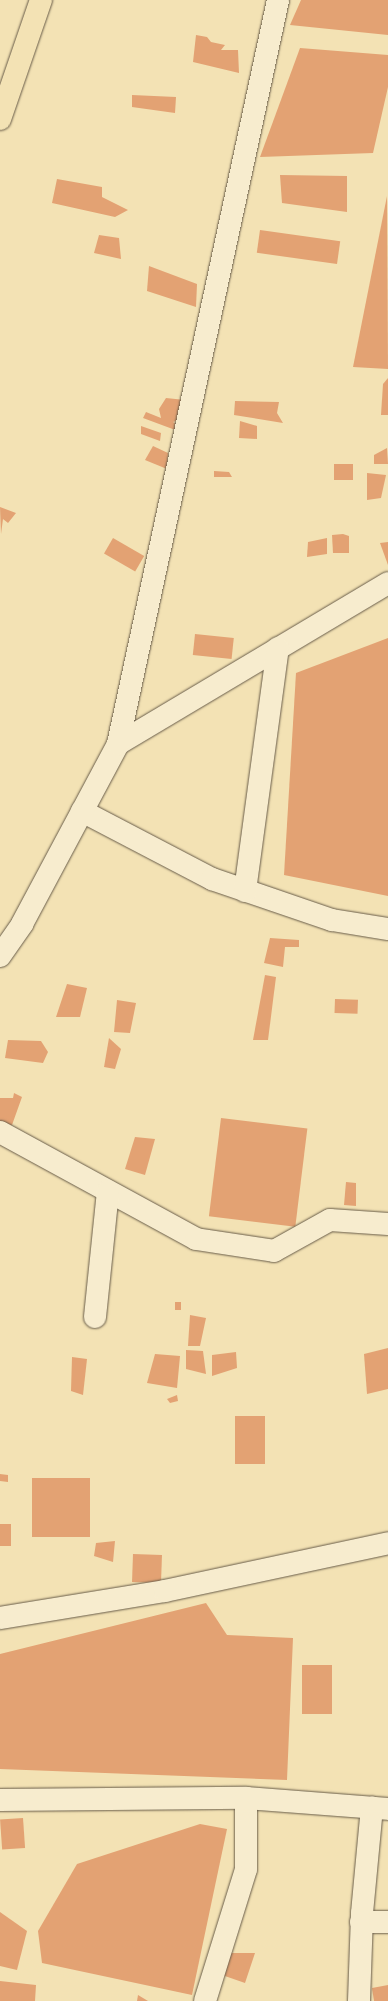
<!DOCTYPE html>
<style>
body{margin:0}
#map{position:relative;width:388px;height:2001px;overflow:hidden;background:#f3e2b4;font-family:"Libre Caslon Text",serif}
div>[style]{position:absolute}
.building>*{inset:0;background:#e3a273;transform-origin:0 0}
.roads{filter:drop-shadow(0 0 1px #685c49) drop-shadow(0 0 1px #685c49)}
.minor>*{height:22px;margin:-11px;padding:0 11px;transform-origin:11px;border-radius:11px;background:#f7ecce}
.primary>*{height:22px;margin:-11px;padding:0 11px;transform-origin:11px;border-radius:11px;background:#f3e2b4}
span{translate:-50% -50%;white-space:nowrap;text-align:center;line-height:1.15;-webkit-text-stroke:4px #f7ecce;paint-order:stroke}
</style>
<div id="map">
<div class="building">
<i style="clip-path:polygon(301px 0,388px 0,388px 35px,290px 25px)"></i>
<i style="clip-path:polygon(196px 35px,207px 37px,211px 42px,225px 45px,221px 50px,238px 50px,239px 73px,193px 62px)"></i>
<i style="clip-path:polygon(300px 48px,388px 55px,388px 87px,373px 153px,260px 157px)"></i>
<i style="clip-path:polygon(132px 95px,176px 97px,175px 113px,132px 107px)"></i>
<i style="clip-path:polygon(280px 175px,347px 176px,347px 212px,282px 203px)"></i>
<i style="clip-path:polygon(57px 179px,102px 187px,102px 197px,128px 210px,115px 217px,52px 203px)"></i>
<i style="clip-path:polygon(387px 196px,388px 369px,353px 367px)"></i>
<i style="left:260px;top:230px;width:81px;height:23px;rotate:8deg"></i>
<i style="clip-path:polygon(99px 235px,119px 238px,121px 259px,94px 253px)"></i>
<i style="clip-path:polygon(149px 266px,197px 284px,196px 307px,147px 291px)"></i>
<i style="clip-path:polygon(388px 378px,388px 415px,381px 415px,383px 384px)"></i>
<i style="clip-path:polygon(166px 398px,185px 400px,182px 419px,173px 422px,178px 425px,178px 431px,143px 418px,146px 412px,161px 418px,159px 409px)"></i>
<i style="clip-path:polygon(235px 401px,279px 402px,277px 413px,283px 423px,234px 415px)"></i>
<i style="clip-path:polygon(240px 421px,257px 426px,257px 439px,239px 438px)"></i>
<i style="clip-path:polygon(141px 426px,161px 433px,160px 441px,141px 434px)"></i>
<i style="clip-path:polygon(153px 446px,168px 453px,167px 469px,145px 460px)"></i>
<i style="clip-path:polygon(387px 448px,388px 464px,374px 464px,374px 455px)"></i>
<i style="left:334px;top:464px;width:19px;height:16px"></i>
<i style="clip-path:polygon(214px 471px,229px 472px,232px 477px,214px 477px)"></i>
<i style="clip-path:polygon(367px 473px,386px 475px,381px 498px,367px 500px)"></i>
<i style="clip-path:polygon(0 507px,16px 513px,8px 523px,3px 519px,1px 534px)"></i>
<i style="clip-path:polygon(343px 534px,349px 536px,349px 553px,333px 553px,332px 535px)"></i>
<i style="left:113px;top:538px;width:36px;height:18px;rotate:30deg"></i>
<i style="clip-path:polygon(327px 538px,327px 554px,307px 557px,308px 542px)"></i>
<i style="clip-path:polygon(388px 542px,388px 565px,380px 543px)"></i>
<i style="left:195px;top:634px;width:39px;height:21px;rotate:6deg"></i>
<i style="clip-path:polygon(388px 638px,388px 896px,284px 875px,296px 673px)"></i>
<i style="clip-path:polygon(270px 938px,299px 940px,299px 947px,285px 947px,283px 967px,264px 963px)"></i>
<i style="clip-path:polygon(265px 975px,276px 977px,268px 1040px,253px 1040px)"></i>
<i style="clip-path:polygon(67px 984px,87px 988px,80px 1017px,56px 1017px)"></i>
<i style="left:335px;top:999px;width:23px;height:14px;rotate:2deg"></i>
<i style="clip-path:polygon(117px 1000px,136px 1003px,130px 1033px,114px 1032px)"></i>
<i style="clip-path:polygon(109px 1038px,121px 1049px,115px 1069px,104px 1067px)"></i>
<i style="clip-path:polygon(8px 1040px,41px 1041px,48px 1052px,43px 1063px,5px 1058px)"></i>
<i style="clip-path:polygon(14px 1093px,22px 1097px,12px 1125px,0 1124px,0 1098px,13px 1098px)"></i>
<i style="left:221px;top:1118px;width:87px;height:99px;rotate:7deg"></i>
<i style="clip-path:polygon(135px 1137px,155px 1139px,145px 1175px,125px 1169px)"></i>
<i style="clip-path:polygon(346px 1182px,356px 1183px,356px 1206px,344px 1205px)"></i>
<i style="left:175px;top:1302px;width:6px;height:8px"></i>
<i style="clip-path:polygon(190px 1315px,206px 1318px,200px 1346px,188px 1346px)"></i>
<i style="clip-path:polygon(388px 1348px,388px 1389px,367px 1394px,364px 1354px)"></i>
<i style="clip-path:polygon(186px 1350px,203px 1351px,206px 1374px,186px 1369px)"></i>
<i style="clip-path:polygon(236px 1352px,237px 1368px,212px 1376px,212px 1355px)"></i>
<i style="clip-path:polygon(155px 1354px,180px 1356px,177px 1388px,147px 1383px)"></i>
<i style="clip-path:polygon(72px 1357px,87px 1359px,83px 1395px,71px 1391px)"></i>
<i style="clip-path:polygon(177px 1395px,178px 1401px,170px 1403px,167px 1399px)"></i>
<i style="left:235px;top:1416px;width:30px;height:48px"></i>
<i style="clip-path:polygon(0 1474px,8px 1475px,8px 1482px,0 1481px)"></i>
<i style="left:32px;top:1478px;width:58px;height:59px"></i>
<i style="left:0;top:1524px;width:11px;height:22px"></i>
<i style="clip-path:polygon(115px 1541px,113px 1562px,94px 1556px,96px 1543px)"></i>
<i style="left:133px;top:1554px;width:29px;height:28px;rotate:2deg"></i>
<i style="clip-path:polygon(206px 1603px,227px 1635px,293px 1638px,287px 1780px,0 1769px,0 1654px)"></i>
<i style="left:302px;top:1665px;width:30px;height:49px"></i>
<i style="left:23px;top:1818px;width:30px;height:23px;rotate:86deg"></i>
<i style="clip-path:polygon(200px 1824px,227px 1829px,192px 1995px,42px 1963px,38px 1931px,77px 1864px)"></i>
<i style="clip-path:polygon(0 1912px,27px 1931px,17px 1970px,0 1966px)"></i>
<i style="clip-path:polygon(230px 1953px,255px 1953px,245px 1983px,222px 1975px)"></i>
<i style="clip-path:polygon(0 1981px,36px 1985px,35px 2001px,0 2001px)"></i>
<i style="clip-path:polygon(388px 1985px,388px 2001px,374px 2001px,372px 1988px)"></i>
<i style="clip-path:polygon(138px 1995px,148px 2001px,137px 2001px)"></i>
</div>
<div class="roads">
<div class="minor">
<i style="left:118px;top:744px;width:314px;rotate:-30.8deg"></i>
<i style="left:82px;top:811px;width:147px;rotate:27.6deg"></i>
<i style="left:212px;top:879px;width:127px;rotate:18.9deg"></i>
<i style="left:332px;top:920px;width:57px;rotate:9.1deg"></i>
<i style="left:245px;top:891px;width:245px;rotate:-82.3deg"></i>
<i style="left:0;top:956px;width:39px;rotate:-55deg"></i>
<i style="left:22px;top:924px;width:204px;rotate:-61.9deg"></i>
<i style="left:118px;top:744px;width:761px;rotate:-77.86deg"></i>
<i style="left:0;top:1132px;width:223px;rotate:28.6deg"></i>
<i style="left:196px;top:1239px;width:79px;rotate:8.7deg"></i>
<i style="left:274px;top:1251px;width:64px;rotate:-29deg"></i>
<i style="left:330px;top:1220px;width:58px;rotate:3.9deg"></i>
<i style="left:95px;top:1317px;width:126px;rotate:-84.1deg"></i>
<i style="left:0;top:1618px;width:167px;rotate:-9.3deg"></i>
<i style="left:165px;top:1591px;width:228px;rotate:-12.1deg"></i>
<i style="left:0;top:1800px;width:246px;rotate:-0.5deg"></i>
<i style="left:246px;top:1798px;width:142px;rotate:4.4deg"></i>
<i style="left:361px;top:1922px;width:27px"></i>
<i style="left:205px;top:2001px;width:138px;rotate:-72.7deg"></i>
<i style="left:246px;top:1869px;width:71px;rotate:-90deg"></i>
<i style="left:359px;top:2001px;width:88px;rotate:-88deg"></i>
<i style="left:362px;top:1913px;width:106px;rotate:-84.6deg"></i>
</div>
<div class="primary">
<i style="left:0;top:119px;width:126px;rotate:-71deg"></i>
</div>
</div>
</div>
